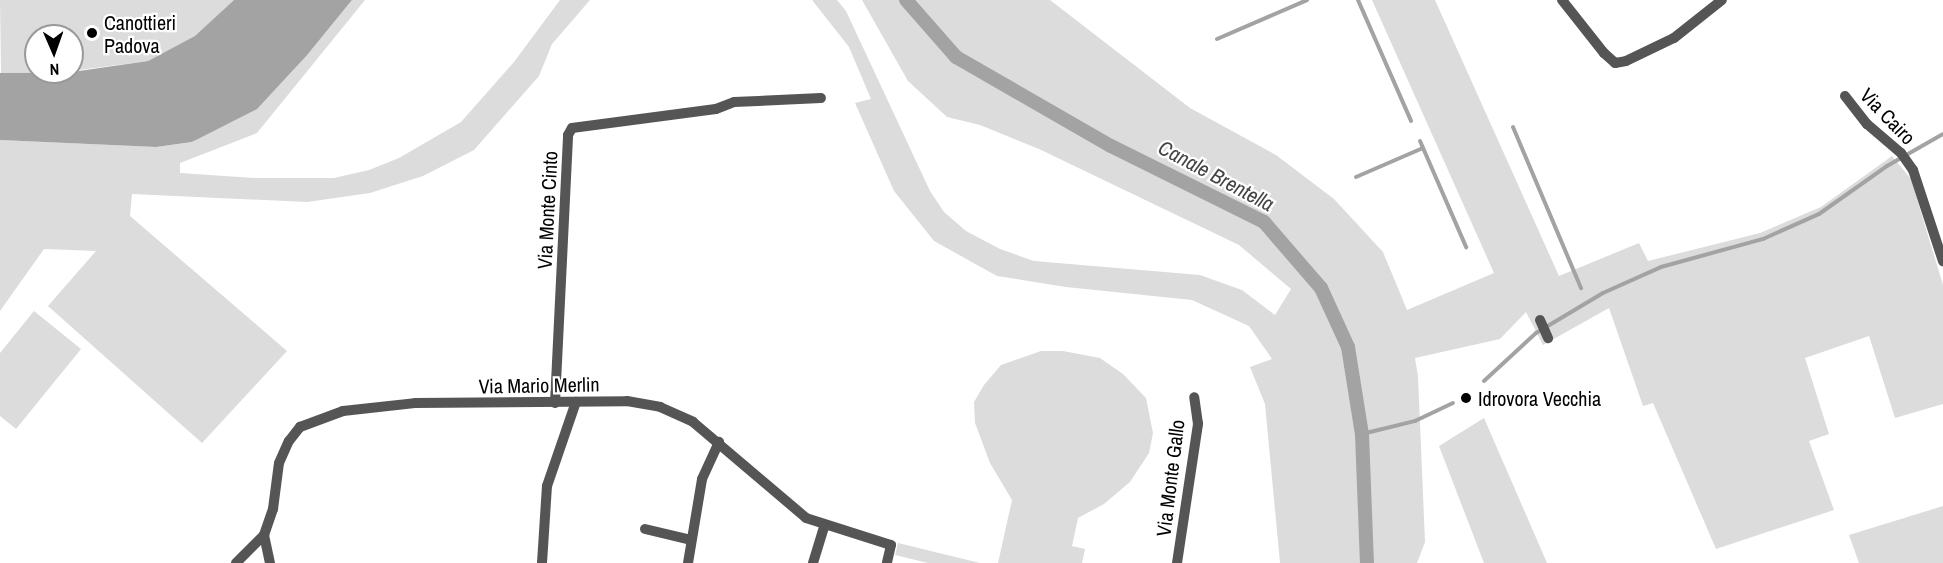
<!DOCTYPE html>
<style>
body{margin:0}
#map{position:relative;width:1943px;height:563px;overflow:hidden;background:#fff;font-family:"Archivo Narrow",sans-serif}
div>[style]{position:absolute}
.green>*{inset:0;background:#dcdcdc}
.water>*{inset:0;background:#a3a3a3}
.stream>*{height:4px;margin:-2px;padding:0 2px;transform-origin:2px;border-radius:2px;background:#a3a3a3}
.canal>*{height:14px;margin:-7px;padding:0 7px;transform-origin:7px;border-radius:7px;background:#a3a3a3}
.minor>*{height:10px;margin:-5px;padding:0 5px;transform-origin:5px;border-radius:5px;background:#555}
.dots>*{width:16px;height:16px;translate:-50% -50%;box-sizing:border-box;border:3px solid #fff;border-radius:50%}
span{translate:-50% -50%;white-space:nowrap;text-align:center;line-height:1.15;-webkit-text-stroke:4.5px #fff;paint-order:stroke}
.poi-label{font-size:20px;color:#000}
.left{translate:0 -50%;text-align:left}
.street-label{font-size:20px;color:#000}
.water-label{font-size:21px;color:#444;font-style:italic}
.north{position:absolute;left:24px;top:24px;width:60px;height:60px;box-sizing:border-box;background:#fff;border:2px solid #999;border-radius:50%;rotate:178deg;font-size:16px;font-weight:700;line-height:24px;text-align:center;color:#000}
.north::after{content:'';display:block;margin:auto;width:21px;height:27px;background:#000;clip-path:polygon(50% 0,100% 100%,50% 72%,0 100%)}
</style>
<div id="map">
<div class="green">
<i style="clip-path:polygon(0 0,234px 0,196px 36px,148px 61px,72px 71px,72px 36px,36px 36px,36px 72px,1px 73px)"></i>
<i style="clip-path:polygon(352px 0,365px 0,257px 133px,180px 163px,180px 173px,254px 178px,334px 178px,369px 170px,399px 158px,461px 122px,514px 62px,560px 0,590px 0,552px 44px,539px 76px,474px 150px,423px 176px,370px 193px,307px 202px,132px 194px,130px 216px,287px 351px,202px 443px,48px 306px,96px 251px,44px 249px,0 311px,0 140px,156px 147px,193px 142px,308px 54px)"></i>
<i style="clip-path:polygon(812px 0,837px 0,846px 11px,930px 191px,944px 212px,966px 231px,1000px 249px,1034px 261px,1200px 275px,1242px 290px,1275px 315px,1291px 289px,1239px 245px,1039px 149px,980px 125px,947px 117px,908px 81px,862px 0,1050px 0,1190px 108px,1276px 155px,1334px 199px,1383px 252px,1407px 310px,1494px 273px,1372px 0,1435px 0,1559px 276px,1639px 243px,1648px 261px,1760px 233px,1821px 207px,1892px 156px,1911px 179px,1943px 285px,1943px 404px,1895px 418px,1869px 336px,1805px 358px,1829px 434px,1809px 441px,1834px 510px,1716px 549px,1653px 403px,1643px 406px,1609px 308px,1543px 345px,1526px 312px,1500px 339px,1415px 358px,1418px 376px,1425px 542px,1417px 563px,1280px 563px,1265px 404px,1250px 367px,1272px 359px,1249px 326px,1192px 300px,1066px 287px,997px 276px,934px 241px,894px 191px,855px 103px,871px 99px,849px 47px)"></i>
<i style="clip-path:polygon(34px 311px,81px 349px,16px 429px,0 416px,0 353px)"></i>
<i style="clip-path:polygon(1041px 351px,1063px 351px,1100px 358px,1123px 374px,1146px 398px,1153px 433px,1149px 453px,1130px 482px,1104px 504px,1078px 518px,1072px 546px,1085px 549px,1082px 563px,998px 563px,1012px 500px,990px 463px,975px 423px,974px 402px,984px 385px,1001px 365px)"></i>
<i style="clip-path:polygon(1484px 418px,1547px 563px,1484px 563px,1439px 446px)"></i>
<i style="clip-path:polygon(1943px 506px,1943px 563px,1859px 563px,1849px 535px)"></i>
<i style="clip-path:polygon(898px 543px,980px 563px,928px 563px,895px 555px)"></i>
</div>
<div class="water">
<i style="clip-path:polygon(234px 0,352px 0,308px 54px,257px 109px,192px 142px,156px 147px,0 140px,0 73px,72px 72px,148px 61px,195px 36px)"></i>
</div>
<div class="stream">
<i style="left:1358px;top:0;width:132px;rotate:66.3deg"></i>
<i style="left:1217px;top:39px;width:98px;rotate:-23.4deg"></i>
<i style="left:1513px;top:127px;width:175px;rotate:67.1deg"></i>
<i style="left:1420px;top:141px;width:116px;rotate:66.5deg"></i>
<i style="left:1356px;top:177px;width:73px;rotate:-23.4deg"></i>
<i style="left:1484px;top:381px;width:71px;rotate:-42.7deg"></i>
<i style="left:1536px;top:333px;width:78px;rotate:-30.8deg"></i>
<i style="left:1603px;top:293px;width:64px;rotate:-24.1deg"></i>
<i style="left:1661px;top:267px;width:106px;rotate:-15.4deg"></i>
<i style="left:1763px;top:239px;width:61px;rotate:-24.1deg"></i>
<i style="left:1819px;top:214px;width:83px;rotate:-35.2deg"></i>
<i style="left:1887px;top:166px;width:64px;rotate:-29.7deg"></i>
<i style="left:1362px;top:434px;width:55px;rotate:-13.8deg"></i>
<i style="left:1415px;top:421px;width:42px;rotate:-25.3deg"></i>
</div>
<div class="canal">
<i style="left:906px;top:0;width:76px;rotate:48.7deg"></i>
<i style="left:956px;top:57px;width:179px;rotate:29.9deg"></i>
<i style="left:1111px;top:146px;width:171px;rotate:26.4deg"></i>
<i style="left:1264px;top:222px;width:87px;rotate:49.2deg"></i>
<i style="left:1321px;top:288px;width:65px;rotate:65.4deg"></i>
<i style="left:1348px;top:347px;width:88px;rotate:80.9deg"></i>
<i style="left:1362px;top:434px;width:129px;rotate:87.8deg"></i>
</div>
<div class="minor">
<i style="left:1562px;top:0;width:68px;rotate:51.6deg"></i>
<i style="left:1604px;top:53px;width:15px;rotate:42deg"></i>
<i style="left:1615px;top:63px;width:11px;rotate:-10deg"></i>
<i style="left:1626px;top:61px;width:53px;rotate:-25.6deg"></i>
<i style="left:1674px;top:38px;width:61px;rotate:-38.4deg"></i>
<i style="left:1845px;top:96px;width:36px;rotate:52deg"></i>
<i style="left:1867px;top:124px;width:45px;rotate:40.5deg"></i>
<i style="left:1901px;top:153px;width:21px;rotate:55deg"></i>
<i style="left:1913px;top:170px;width:96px;rotate:71.8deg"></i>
<i style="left:1540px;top:320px;width:20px;rotate:66deg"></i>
<i style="left:555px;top:403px;width:268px;rotate:-87.2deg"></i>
<i style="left:568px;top:135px;width:8px;rotate:-60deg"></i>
<i style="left:572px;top:128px;width:145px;rotate:-7.5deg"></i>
<i style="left:716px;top:109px;width:19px;rotate:-21deg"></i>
<i style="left:734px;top:102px;width:87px;rotate:-2.6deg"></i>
<i style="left:645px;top:529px;width:47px;rotate:13.4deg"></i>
<i style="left:264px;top:535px;width:29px;rotate:78deg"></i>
<i style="left:236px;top:563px;width:40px;rotate:-45deg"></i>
<i style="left:264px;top:535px;width:28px;rotate:-71deg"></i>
<i style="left:273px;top:509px;width:46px;rotate:-82.6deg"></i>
<i style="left:279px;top:463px;width:24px;rotate:-66deg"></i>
<i style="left:289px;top:441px;width:18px;rotate:-52deg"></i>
<i style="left:300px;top:427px;width:46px;rotate:-20.4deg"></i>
<i style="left:343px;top:411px;width:72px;rotate:-6.3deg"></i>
<i style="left:415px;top:403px;width:212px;rotate:-0.5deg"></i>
<i style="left:627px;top:401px;width:34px;rotate:10deg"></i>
<i style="left:660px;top:407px;width:36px;rotate:24deg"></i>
<i style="left:693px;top:422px;width:148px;rotate:40.3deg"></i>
<i style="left:806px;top:518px;width:89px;rotate:17.6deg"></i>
<i style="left:891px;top:545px;width:18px;rotate:103deg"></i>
<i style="left:542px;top:563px;width:77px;rotate:-86.3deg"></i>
<i style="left:547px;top:486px;width:89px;rotate:-71deg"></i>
<i style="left:688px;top:563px;width:85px;rotate:-80.5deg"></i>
<i style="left:702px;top:479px;width:41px;rotate:-65.3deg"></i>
<i style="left:813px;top:563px;width:39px;rotate:-73deg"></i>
<i style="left:1177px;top:563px;width:141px;rotate:-81.4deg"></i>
<i style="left:1198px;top:424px;width:27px;rotate:-98deg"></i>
</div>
<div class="dots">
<i style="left:92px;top:33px;background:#000"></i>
<i style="left:1466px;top:398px;background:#000"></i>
</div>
<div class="poi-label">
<span class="left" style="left:104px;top:34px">Canottieri<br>Padova</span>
<span class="left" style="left:1478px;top:398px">Idrovora Vecchia</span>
</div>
<div class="street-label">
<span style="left:1888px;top:116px;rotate:46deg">Via Cairo</span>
<span style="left:547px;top:210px;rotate:-87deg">Via Monte Cinto</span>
<span style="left:539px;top:385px;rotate:-1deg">Via Mario Merlin</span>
<span style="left:1170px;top:478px;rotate:-83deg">Via Monte Gallo</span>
</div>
<div class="water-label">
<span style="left:1216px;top:176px;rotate:28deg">Canale Brentella</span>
</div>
<div class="north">N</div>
</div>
